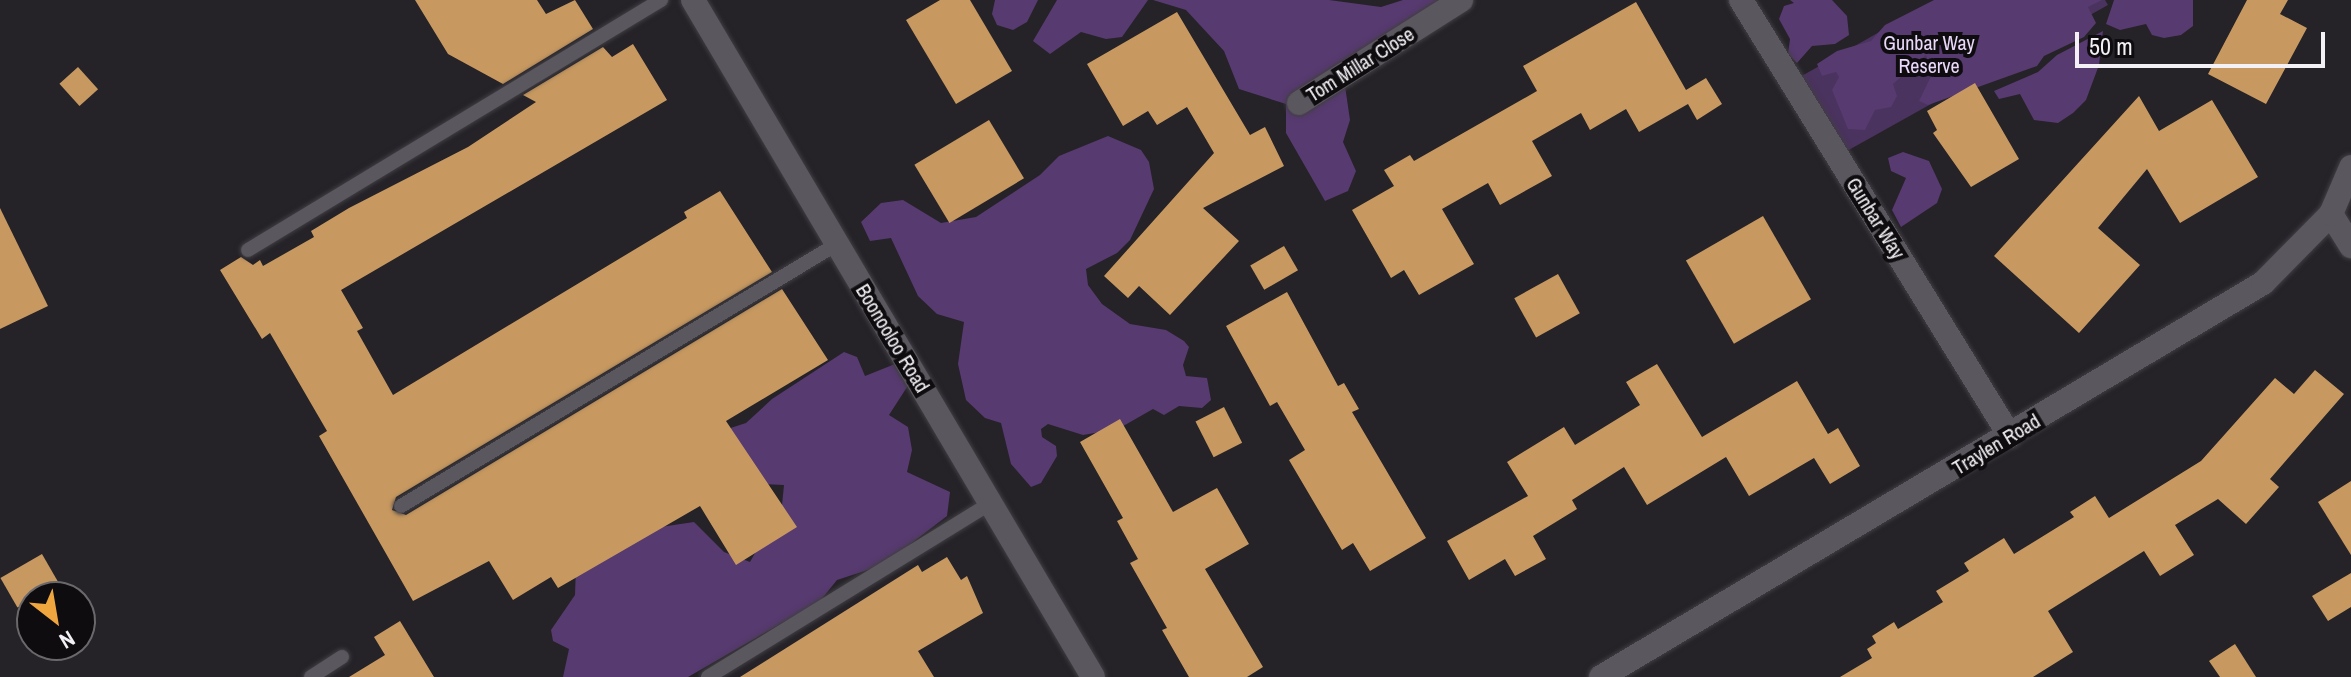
<!DOCTYPE html>
<style>
body{margin:0}
#map{position:relative;width:2351px;height:677px;overflow:hidden;background:#252228;font-family:"Archivo Narrow",sans-serif}
div>[style]{position:absolute}
.green>*{inset:0;background:#4a335e}
.forest>*{inset:0;background:#573a70}
.building>*{inset:0;background:#c79960;transform-origin:0 0}
.roads{filter:drop-shadow(0 0 2px #403e43) drop-shadow(0 0 2px #403e43)}
.lane>*{height:14px;margin:-7px;padding:0 7px;transform-origin:7px;border-radius:7px;background:#5b575e}
.street>*{height:24px;margin:-12px;padding:0 12px;transform-origin:12px;border-radius:12px;background:#5b575e}
.secondary>*{height:24px;margin:-12px;padding:0 12px;transform-origin:12px;border-radius:12px;background:#5b575e}
span{translate:-50% -50%;white-space:nowrap;text-align:center;line-height:1.15;-webkit-text-stroke:8px #0e0c0f;paint-order:stroke}
.park-label{font-size:20px;color:#ead9fb}
.street-label{font-size:20px;color:#f3f1f5}
.north{position:absolute;left:16px;top:581px;width:80px;height:80px;box-sizing:border-box;background:#0e0c0f;border:2px solid #6a686b;border-radius:50%;rotate:149deg;font-size:22px;font-weight:700;line-height:32px;text-align:center;color:#f3f1f5}
.north::after{content:'';display:block;margin:auto;width:28px;height:36px;background:#f0a63f;clip-path:polygon(50% 0,100% 100%,50% 72%,0 100%)}
.scale{position:absolute;left:2075px;top:32px;width:250px;height:36px;box-sizing:border-box;border:4px solid #f3f1f5;border-top:0;padding-left:10px;font-size:24px;line-height:28px;white-space:nowrap;color:#f3f1f5;-webkit-text-stroke:6px #0e0c0f;paint-order:stroke}
</style>
<div id="map">
<div class="green">
<i style="clip-path:polygon(1936px 0,2105px 0,2108px 5px,1838px 156px,1791px 82px)"></i>
</div>
<div class="forest">
<i style="clip-path:polygon(995px 0,1038px 0,1027px 22px,1013px 30px,997px 25px,992px 14px)"></i>
<i style="clip-path:polygon(1057px 0,1148px 0,1122px 37px,1106px 39px,1081px 32px,1050px 54px,1033px 41px)"></i>
<i style="clip-path:polygon(1153px 0,1329px 0,1381px 7px,1403px 0,1438px 0,1345px 86px,1350px 120px,1343px 142px,1356px 171px,1348px 191px,1325px 201px,1286px 133px,1286px 104px,1239px 89px,1224px 51px,1186px 10px)"></i>
<i style="clip-path:polygon(1790px 0,1832px 0,1847px 16px,1849px 35px,1835px 44px,1812px 46px,1797px 63px,1788px 54px,1790px 39px,1779px 19px,1784px 6px,1794px 3px)"></i>
<i style="clip-path:polygon(1934px 0,2102px 0,2088px 7px,2096px 23px,2084px 37px,2044px 56px,2037px 66px,1928px 105px,1919px 101px,1931px 76px,1926px 55px,1893px 84px,1897px 96px,1891px 107px,1875px 110px,1865px 130px,1848px 129px,1832px 90px,1839px 77px,1836px 72px,1822px 76px,1817px 64px,1837px 51px,1871px 41px,1885px 25px)"></i>
<i style="clip-path:polygon(2114px 0,2193px 0,2193px 26px,2181px 35px,2164px 38px,2152px 35px,2146px 24px,2120px 30px,2106px 24px)"></i>
<i style="clip-path:polygon(2103px 31px,2099px 65px,2086px 100px,2073px 113px,2058px 123px,2034px 120px,2020px 94px,1999px 99px,1994px 91px,2038px 72px,2057px 55px)"></i>
<i style="clip-path:polygon(1108px 136px,1141px 150px,1149px 162px,1154px 189px,1130px 240px,1117px 253px,1086px 269px,1088px 285px,1102px 304px,1130px 324px,1166px 330px,1184px 341px,1189px 347px,1183px 365px,1186px 376px,1207px 378px,1211px 400px,1202px 408px,1179px 406px,1164px 415px,1153px 409px,1118px 429px,1083px 435px,1048px 424px,1041px 429px,1042px 437px,1056px 446px,1057px 456px,1041px 483px,1031px 487px,1011px 464px,1001px 423px,985px 418px,966px 400px,958px 364px,964px 322px,937px 314px,918px 296px,891px 238px,870px 241px,861px 222px,881px 203px,903px 200px,941px 223px,976px 217px,1040px 175px,1059px 156px)"></i>
<i style="clip-path:polygon(1903px 152px,1929px 161px,1942px 189px,1937px 203px,1901px 227px,1892px 210px,1906px 178px,1891px 171px,1888px 158px)"></i>
<i style="clip-path:polygon(844px 352px,857px 357px,865px 376px,895px 364px,909px 384px,889px 415px,908px 427px,912px 450px,907px 472px,950px 492px,947px 516px,883px 565px,837px 580px,820px 601px,688px 677px,563px 677px,569px 649px,553px 641px,551px 630px,575px 595px,576px 565px,647px 529px,694px 522px,724px 552px,750px 562px,782px 505px,784px 485px,762px 484px,718px 432px,746px 423px,772px 399px)"></i>
</div>
<div class="building">
<i style="clip-path:polygon(415px 0,537px 0,546px 14px,575px 0,593px 29px,503px 84px,448px 54px)"></i>
<i style="clip-path:polygon(940px 0,970px 0,1012px 71px,956px 104px,906px 20px)"></i>
<i style="clip-path:polygon(2247px 0,2288px 0,2280px 14px,2307px 28px,2266px 104px,2208px 74px)"></i>
<i style="clip-path:polygon(1636px 2px,1686px 90px,1706px 78px,1722px 104px,1697px 120px,1688px 104px,1639px 132px,1626px 109px,1590px 130px,1581px 113px,1532px 141px,1552px 176px,1500px 205px,1488px 183px,1442px 209px,1474px 264px,1419px 295px,1404px 270px,1391px 278px,1352px 210px,1394px 186px,1384px 170px,1410px 155px,1414px 161px,1537px 91px,1523px 66px)"></i>
<i style="clip-path:polygon(1177px 12px,1250px 135px,1265px 127px,1284px 166px,1203px 208px,1239px 241px,1170px 315px,1139px 286px,1128px 298px,1104px 276px,1214px 153px,1187px 107px,1157px 125px,1148px 111px,1123px 126px,1087px 64px)"></i>
<i style="clip-path:polygon(633px 44px,667px 100px,341px 290px,363px 328px,357px 331px,393px 395px,687px 218px,684px 212px,720px 191px,772px 272px,396px 497px,392px 510px,406px 515px,782px 289px,828px 360px,726px 421px,797px 527px,736px 565px,700px 506px,558px 588px,551px 577px,513px 600px,489px 561px,413px 601px,319px 436px,327px 431px,270px 333px,262px 339px,220px 270px,241px 257px,253px 265px,260px 260px,263px 266px,314px 237px,311px 231px,349px 208px,468px 147px,536px 102px,523px 95px,603px 47px,612px 57px)"></i>
<i style="left:78px;top:67px;width:30px;height:25px;rotate:48deg"></i>
<i style="clip-path:polygon(1975px 83px,2019px 159px,1971px 187px,1933px 133px,1937px 130px,1927px 111px)"></i>
<i style="clip-path:polygon(2139px 96px,2159px 131px,2212px 100px,2258px 177px,2180px 223px,2147px 169px,2098px 228px,2140px 265px,2079px 333px,1994px 256px)"></i>
<i style="left:989px;top:120px;width:68px;height:87px;rotate:59deg"></i>
<i style="clip-path:polygon(0 208px,48px 306px,0 329px)"></i>
<i style="left:1763px;top:216px;width:96px;height:89px;rotate:60deg"></i>
<i style="left:1284px;top:246px;width:28px;height:39px;rotate:60deg"></i>
<i style="left:1558px;top:274px;width:45px;height:50px;rotate:61deg"></i>
<i style="clip-path:polygon(1287px 292px,1338px 386px,1344px 383px,1359px 409px,1352px 412px,1426px 538px,1370px 571px,1353px 543px,1342px 550px,1289px 460px,1305px 450px,1277px 402px,1270px 406px,1226px 326px)"></i>
<i style="clip-path:polygon(1657px 364px,1702px 437px,1797px 381px,1828px 434px,1838px 428px,1860px 466px,1830px 484px,1814px 458px,1749px 496px,1726px 457px,1647px 505px,1624px 467px,1572px 500px,1577px 509px,1533px 536px,1546px 559px,1515px 576px,1505px 559px,1469px 580px,1447px 541px,1528px 496px,1507px 462px,1564px 427px,1575px 445px,1640px 405px,1626px 382px)"></i>
<i style="clip-path:polygon(2315px 370px,2344px 394px,2270px 479px,2279px 487px,2246px 524px,2218px 499px,2175px 525px,2194px 555px,2160px 576px,2144px 551px,2048px 611px,2073px 652px,2033px 677px,1840px 677px,1872px 658px,1867px 649px,1876px 643px,1872px 636px,1894px 622px,1898px 629px,1943px 602px,1936px 591px,1969px 571px,1964px 563px,2004px 538px,2014px 554px,2074px 517px,2070px 512px,2095px 496px,2109px 518px,2201px 461px,2275px 378px,2294px 394px)"></i>
<i style="left:1224px;top:407px;width:40px;height:32px;rotate:63deg"></i>
<i style="clip-path:polygon(1120px 419px,1173px 512px,1217px 488px,1249px 544px,1205px 569px,1263px 667px,1247px 677px,1189px 677px,1162px 630px,1167px 628px,1130px 563px,1138px 559px,1117px 521px,1123px 518px,1080px 442px)"></i>
<i style="clip-path:polygon(2351px 481px,2351px 555px,2318px 502px)"></i>
<i style="left:42px;top:554px;width:34px;height:48px;rotate:60deg"></i>
<i style="clip-path:polygon(947px 557px,961px 580px,967px 576px,983px 613px,918px 651px,934px 677px,740px 677px,918px 565px,922px 572px)"></i>
<i style="clip-path:polygon(2351px 573px,2351px 607px,2328px 621px,2312px 596px)"></i>
<i style="clip-path:polygon(400px 621px,434px 677px,349px 677px,385px 655px,374px 637px)"></i>
<i style="clip-path:polygon(2235px 644px,2256px 677px,2220px 677px,2209px 661px)"></i>
</div>
<div class="roads">
<div class="lane">
<i style="left:248px;top:250px;width:483px;rotate:-31.2deg"></i>
<i style="left:401px;top:506px;width:509px;rotate:-31deg"></i>
<i style="left:311px;top:677px;width:37px;rotate:-33deg"></i>
<i style="left:708px;top:677px;width:332px;rotate:-31.6deg"></i>
</div>
<div class="street">
<i style="left:1741px;top:0;width:512px;rotate:58.33deg"></i>
<i style="left:1299px;top:103px;width:192px;rotate:-32.4deg"></i>
<i style="left:2331px;top:214px;width:38px;rotate:58deg"></i>
<i style="left:1601px;top:677px;width:770px;rotate:-30.76deg"></i>
<i style="left:2263px;top:283px;width:97px;rotate:-45.4deg"></i>
<i style="left:2331px;top:214px;width:51px;rotate:-66.9deg"></i>
</div>
<div class="secondary">
<i style="left:693px;top:0;width:786px;rotate:59.42deg"></i>
</div>
</div>
<div class="park-label">
<span style="left:1929px;top:54px">Gunbar Way<br>Reserve</span>
</div>
<div class="street-label">
<span style="left:1360px;top:64px;rotate:-32deg">Tom Millar Close</span>
<span style="left:1876px;top:218px;rotate:58deg">Gunbar Way</span>
<span style="left:893px;top:338px;rotate:59deg">Boonooloo Road</span>
<span style="left:1996px;top:444px;rotate:-31deg">Traylen Road</span>
</div>
<div class="north">N</div>
<div class="scale">50 m</div>
</div>
